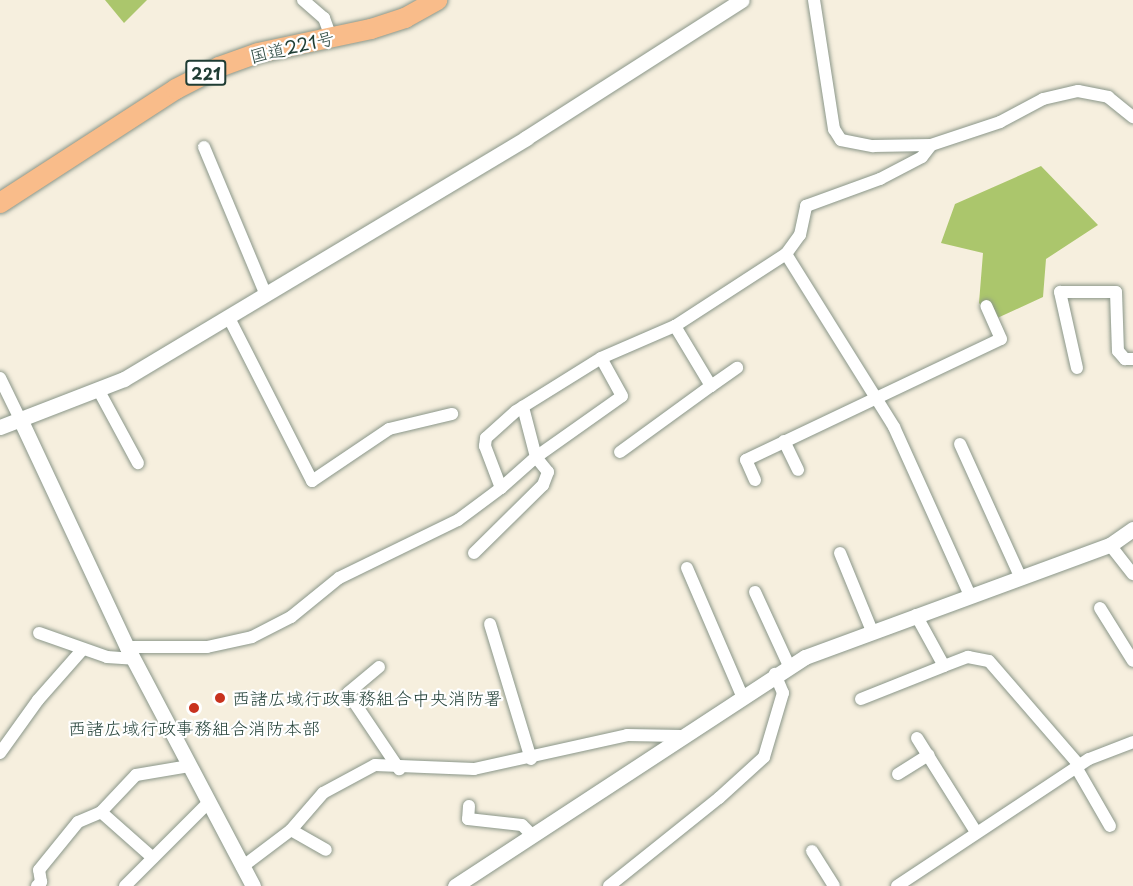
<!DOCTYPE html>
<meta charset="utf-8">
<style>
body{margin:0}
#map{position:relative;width:1133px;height:886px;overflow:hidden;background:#f6efde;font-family:"Playpen Sans","Klee One",sans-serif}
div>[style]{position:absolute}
.green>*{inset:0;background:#abc66c}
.roads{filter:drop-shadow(0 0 2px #8a9689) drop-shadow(0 0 2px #8a9689)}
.minor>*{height:12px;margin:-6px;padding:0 6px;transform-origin:6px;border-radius:6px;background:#fff}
.tertiary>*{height:15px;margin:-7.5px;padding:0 7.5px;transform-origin:7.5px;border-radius:7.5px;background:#fff}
.trunk>*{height:20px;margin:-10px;padding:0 10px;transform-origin:10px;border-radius:10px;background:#f9bc8a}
.dots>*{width:16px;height:16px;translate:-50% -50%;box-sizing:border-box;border:3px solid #fff;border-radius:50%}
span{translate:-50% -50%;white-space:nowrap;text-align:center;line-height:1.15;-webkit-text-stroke:4.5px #fff;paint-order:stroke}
.shield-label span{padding:2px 4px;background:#fff;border:2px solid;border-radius:4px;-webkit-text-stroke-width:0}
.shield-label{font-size:16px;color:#1f3d34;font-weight:700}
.street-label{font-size:18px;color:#1f3d34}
.poi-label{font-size:18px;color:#1f3d34}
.left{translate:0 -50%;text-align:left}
</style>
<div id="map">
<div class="green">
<i style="clip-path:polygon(105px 0,147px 0,124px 23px)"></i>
<i style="clip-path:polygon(1041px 166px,1098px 225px,1046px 259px,1043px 297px,993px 320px,979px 303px,983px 253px,941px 243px,955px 204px)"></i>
</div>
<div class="roads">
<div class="minor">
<i style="left:303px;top:0;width:28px;rotate:41deg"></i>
<i style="left:324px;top:18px;width:20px;rotate:70deg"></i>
<i style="left:814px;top:0;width:131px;rotate:81.2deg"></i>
<i style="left:834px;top:129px;width:13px;rotate:58deg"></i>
<i style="left:841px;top:140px;width:33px;rotate:11deg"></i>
<i style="left:873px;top:146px;width:58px;rotate:-1deg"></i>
<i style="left:931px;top:145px;width:73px;rotate:-18.4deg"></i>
<i style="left:1000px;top:122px;width:49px;rotate:-28.1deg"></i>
<i style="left:1043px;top:99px;width:36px;rotate:-13deg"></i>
<i style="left:1078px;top:91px;width:31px;rotate:11deg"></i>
<i style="left:1108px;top:97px;width:32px;rotate:39deg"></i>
<i style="left:204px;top:147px;width:160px;rotate:67.3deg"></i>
<i style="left:786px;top:254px;width:204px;rotate:58deg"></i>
<i style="left:894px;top:427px;width:184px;rotate:65.7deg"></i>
<i style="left:229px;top:318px;width:183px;rotate:63deg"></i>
<i style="left:312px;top:481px;width:93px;rotate:-34deg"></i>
<i style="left:389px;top:429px;width:65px;rotate:-13.4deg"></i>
<i style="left:1077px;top:368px;width:78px;rotate:-102.6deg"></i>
<i style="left:1060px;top:292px;width:56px"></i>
<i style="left:1116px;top:292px;width:59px;rotate:88.1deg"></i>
<i style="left:1118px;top:351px;width:11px;rotate:49deg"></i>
<i style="left:1125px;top:359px;width:8px"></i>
<i style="left:0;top:378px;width:48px;rotate:64deg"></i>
<i style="left:711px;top:386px;width:32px;rotate:-35deg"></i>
<i style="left:99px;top:391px;width:82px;rotate:61.6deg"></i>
<i style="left:784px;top:441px;width:32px;rotate:64deg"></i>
<i style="left:960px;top:444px;width:145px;rotate:65.6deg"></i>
<i style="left:620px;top:452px;width:112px;rotate:-36deg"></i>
<i style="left:711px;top:386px;width:70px;rotate:-121deg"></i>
<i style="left:755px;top:480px;width:22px;rotate:-114deg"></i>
<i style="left:746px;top:460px;width:282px;rotate:-25.4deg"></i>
<i style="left:1001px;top:339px;width:36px;rotate:-114deg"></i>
<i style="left:501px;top:488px;width:47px;rotate:-41.5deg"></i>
<i style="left:536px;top:457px;width:105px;rotate:-35.3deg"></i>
<i style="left:622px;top:396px;width:43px;rotate:-118.9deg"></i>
<i style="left:1110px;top:545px;width:37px;rotate:52deg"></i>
<i style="left:474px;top:553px;width:97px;rotate:-44.6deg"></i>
<i style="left:543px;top:485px;width:14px;rotate:-69deg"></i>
<i style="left:548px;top:472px;width:19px;rotate:-129deg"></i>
<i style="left:536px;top:457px;width:52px;rotate:-104.6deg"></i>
<i style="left:840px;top:553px;width:84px;rotate:67.7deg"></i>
<i style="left:687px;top:568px;width:139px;rotate:66.7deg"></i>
<i style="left:755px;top:592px;width:81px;rotate:65.3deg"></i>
<i style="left:1100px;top:608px;width:62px;rotate:58.1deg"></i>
<i style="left:916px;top:615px;width:58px;rotate:61.2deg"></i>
<i style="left:944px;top:666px;width:26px;rotate:-21deg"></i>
<i style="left:968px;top:657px;width:21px;rotate:11deg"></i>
<i style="left:989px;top:661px;width:138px;rotate:49.1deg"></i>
<i style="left:490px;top:624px;width:141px;rotate:73.1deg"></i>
<i style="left:39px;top:633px;width:72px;rotate:19.4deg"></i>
<i style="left:107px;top:657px;width:27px;rotate:4deg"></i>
<i style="left:127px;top:647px;width:80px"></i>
<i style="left:207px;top:647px;width:46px;rotate:-12.5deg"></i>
<i style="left:252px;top:637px;width:44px;rotate:-27.1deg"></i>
<i style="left:291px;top:617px;width:62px;rotate:-39.1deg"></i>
<i style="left:339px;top:578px;width:132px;rotate:-26deg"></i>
<i style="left:458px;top:520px;width:54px;rotate:-36.7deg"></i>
<i style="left:501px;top:488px;width:45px;rotate:-110.9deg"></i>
<i style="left:485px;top:446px;width:8px;rotate:-83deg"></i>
<i style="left:486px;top:438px;width:40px;rotate:-42deg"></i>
<i style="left:516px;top:411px;width:100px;rotate:-31.9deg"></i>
<i style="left:601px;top:358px;width:81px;rotate:-23.4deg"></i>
<i style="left:675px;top:326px;width:132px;rotate:-33deg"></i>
<i style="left:786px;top:254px;width:24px;rotate:-54deg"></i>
<i style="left:800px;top:235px;width:30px;rotate:-78deg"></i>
<i style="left:806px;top:206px;width:79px;rotate:-20deg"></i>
<i style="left:880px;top:179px;width:47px;rotate:-27.6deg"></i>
<i style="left:922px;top:157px;width:15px;rotate:-53deg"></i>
<i style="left:379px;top:667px;width:40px;rotate:140deg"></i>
<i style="left:348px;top:693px;width:92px;rotate:56.1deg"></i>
<i style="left:861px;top:699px;width:89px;rotate:-21.7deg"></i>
<i style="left:917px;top:738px;width:111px;rotate:57.9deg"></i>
<i style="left:0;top:753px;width:65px;rotate:-54.4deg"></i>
<i style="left:38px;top:700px;width:68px;rotate:-48.6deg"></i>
<i style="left:1076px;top:767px;width:68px;rotate:60deg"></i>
<i style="left:898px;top:774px;width:36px;rotate:-32deg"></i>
<i style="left:469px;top:806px;width:13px;rotate:94deg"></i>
<i style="left:468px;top:819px;width:54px;rotate:6.3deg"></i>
<i style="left:522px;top:825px;width:14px;rotate:45deg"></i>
<i style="left:101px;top:812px;width:69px;rotate:41.5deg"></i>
<i style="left:291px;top:830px;width:40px;rotate:29.7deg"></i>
<i style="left:812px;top:851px;width:41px;rotate:57.8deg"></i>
<i style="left:242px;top:867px;width:61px;rotate:-37.1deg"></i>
<i style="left:291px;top:830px;width:49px;rotate:-49.1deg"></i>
<i style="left:323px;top:793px;width:59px;rotate:-28.3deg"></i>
<i style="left:375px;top:765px;width:99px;rotate:2.3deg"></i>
<i style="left:474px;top:769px;width:157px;rotate:-12.5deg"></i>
<i style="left:627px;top:735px;width:54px;rotate:1.1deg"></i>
<i style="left:37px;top:886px;width:6px;rotate:-45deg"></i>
<i style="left:41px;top:882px;width:12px;rotate:-99deg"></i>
<i style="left:39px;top:870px;width:62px;rotate:-50.9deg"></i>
<i style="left:78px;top:822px;width:25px;rotate:-23deg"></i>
<i style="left:101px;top:812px;width:51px;rotate:-46.6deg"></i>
<i style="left:136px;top:775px;width:54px;rotate:-9.6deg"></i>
<i style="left:125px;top:886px;width:117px;rotate:-45deg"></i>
<i style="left:609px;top:886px;width:141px;rotate:-38.7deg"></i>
<i style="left:719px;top:798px;width:61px;rotate:-42.3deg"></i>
<i style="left:764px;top:757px;width:67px;rotate:-73.5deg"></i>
<i style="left:783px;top:693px;width:21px;rotate:-113deg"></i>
<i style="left:897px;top:886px;width:230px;rotate:-33.5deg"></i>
<i style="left:1089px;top:759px;width:47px;rotate:-21.1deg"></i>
</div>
<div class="tertiary">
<i style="left:21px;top:421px;width:250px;rotate:64.9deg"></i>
<i style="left:127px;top:647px;width:270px;rotate:62.2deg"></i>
<i style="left:0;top:427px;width:133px;rotate:-21.2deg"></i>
<i style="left:124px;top:379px;width:469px;rotate:-30.9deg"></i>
<i style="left:526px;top:138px;width:256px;rotate:-32.6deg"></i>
<i style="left:455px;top:886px;width:418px;rotate:-33.2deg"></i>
<i style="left:805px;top:657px;width:325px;rotate:-20.2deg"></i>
<i style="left:1110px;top:545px;width:28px;rotate:-35deg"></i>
</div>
<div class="trunk">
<i style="left:0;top:203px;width:210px;rotate:-32.9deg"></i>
<i style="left:176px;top:89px;width:48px;rotate:-27.1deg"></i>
<i style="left:219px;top:67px;width:41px;rotate:-19.7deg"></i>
<i style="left:258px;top:53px;width:116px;rotate:-12deg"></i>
<i style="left:371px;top:29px;width:36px;rotate:-18deg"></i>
<i style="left:405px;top:18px;width:37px;rotate:-29deg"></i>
</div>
</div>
<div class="dots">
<i style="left:220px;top:698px;background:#c8321e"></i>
<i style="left:194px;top:708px;background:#c8321e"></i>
</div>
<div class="shield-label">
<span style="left:206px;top:73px">221</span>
</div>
<div class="street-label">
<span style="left:292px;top:47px;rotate:-13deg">国道221号</span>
</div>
<div class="poi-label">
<span class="left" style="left:232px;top:698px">西諸広域行政事務組合中央消防署</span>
<span style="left:194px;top:728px">西諸広域行政事務組合消防本部</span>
</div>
</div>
